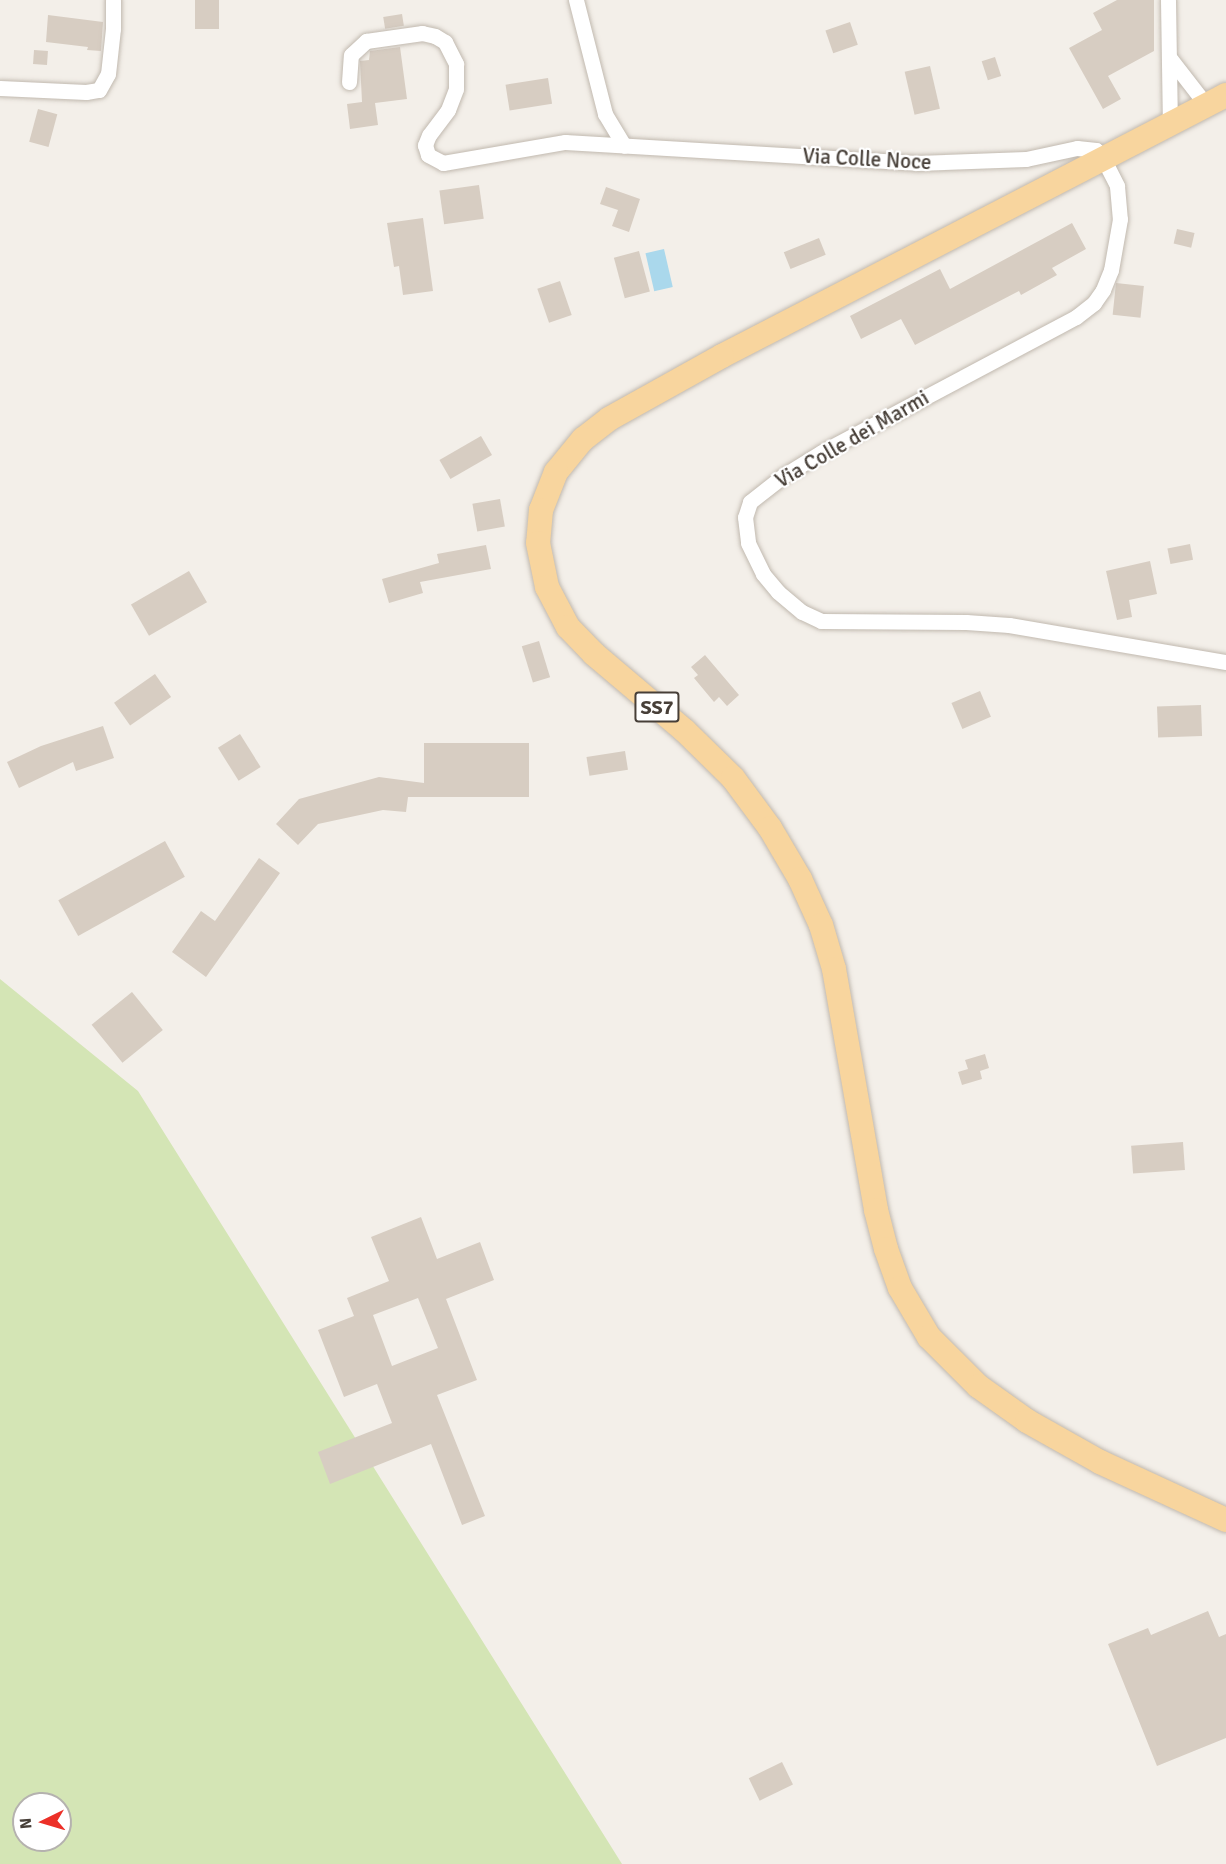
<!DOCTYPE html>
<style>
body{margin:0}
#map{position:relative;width:1226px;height:1864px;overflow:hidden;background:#f3efe9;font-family:Signika,sans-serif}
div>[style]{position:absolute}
.green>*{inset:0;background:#d4e5b5}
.water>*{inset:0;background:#aad8ec;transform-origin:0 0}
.building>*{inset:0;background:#d7cdc2;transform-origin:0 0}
.roads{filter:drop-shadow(0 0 2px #c1b9af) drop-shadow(0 0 2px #c1b9af)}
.street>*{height:15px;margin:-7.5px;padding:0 7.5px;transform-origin:7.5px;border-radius:7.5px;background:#fff}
.primary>*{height:24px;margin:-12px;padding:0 12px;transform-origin:12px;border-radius:12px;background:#f8d59e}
span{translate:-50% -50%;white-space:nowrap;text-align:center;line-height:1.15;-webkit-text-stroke:4.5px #fff;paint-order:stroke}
.shield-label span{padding:2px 4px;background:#fff;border:2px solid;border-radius:4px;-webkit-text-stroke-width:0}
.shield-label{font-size:20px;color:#473f38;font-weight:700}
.street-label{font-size:21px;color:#473f38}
.north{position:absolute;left:12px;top:1792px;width:60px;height:60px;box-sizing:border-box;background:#fff;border:2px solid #b5b2af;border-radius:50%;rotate:265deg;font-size:16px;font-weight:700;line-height:24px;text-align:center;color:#473f38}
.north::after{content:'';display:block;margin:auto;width:21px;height:27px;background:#ec3028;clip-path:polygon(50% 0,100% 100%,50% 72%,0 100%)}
</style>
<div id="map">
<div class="green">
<i style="clip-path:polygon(evenodd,0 979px,138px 1091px,622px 1864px,0 1864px,0 979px,24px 1804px,60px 1804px,60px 1840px,24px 1840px,24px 1804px)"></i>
</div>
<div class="water">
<i style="left:664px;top:249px;width:39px;height:19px;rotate:77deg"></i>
</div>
<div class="building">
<i style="left:195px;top:0;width:24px;height:29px"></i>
<i style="clip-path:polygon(1117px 0,1154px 0,1154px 51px,1108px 76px,1121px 99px,1103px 109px,1069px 48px,1102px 30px,1093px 13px)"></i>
<i style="left:402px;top:14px;width:12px;height:19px;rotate:81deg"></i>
<i style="clip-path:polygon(48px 15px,103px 22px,101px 51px,87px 50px,88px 47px,46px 42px)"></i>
<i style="left:850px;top:22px;width:24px;height:26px;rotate:71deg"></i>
<i style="clip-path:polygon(400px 47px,407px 99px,375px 103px,378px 125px,350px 129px,347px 104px,362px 102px,360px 61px,369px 60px,370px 51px)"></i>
<i style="left:34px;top:50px;width:14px;height:14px;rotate:4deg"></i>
<i style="left:995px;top:57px;width:20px;height:14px;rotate:72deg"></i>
<i style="left:930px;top:66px;width:44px;height:26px;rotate:77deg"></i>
<i style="left:548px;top:78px;width:26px;height:43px;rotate:81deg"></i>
<i style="left:38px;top:109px;width:20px;height:34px;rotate:15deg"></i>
<i style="left:479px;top:185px;width:34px;height:40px;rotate:82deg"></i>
<i style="clip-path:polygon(606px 187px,640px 199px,629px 232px,612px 226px,618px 210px,600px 204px)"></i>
<i style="clip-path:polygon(423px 218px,433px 291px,403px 295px,399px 266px,394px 267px,387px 223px)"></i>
<i style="clip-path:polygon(1072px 223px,1086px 249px,1052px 268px,1057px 275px,1021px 295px,1019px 291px,915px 345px,901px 319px,861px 339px,850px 316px,940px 269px,950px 289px)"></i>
<i style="left:1177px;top:229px;width:18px;height:15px;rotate:13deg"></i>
<i style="left:819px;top:238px;width:18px;height:38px;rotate:68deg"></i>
<i style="left:639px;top:251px;width:42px;height:26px;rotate:75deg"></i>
<i style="left:560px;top:281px;width:36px;height:24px;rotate:71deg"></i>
<i style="left:1116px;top:283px;width:28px;height:32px;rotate:6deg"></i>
<i style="left:481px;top:436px;width:22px;height:48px;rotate:60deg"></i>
<i style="left:500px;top:499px;width:28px;height:28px;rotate:80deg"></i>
<i style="left:1190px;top:544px;width:16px;height:23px;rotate:79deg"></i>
<i style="clip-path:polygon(486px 545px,491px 569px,420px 582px,423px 593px,389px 603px,382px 579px,439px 563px,437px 554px)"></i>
<i style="clip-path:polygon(1150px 561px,1157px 594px,1129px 600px,1132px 617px,1117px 620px,1106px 571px)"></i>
<i style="left:189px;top:571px;width:36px;height:67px;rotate:60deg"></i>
<i style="left:539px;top:641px;width:38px;height:18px;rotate:73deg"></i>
<i style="clip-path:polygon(705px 655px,739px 695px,727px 706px,719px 697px,714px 702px,694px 678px,698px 675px,691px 667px)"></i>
<i style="left:155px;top:674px;width:28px;height:50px;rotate:55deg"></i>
<i style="left:980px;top:691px;width:28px;height:31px;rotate:67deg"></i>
<i style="left:1201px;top:705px;width:31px;height:44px;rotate:88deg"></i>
<i style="clip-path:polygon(103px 726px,114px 758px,76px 771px,73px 762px,19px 788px,7px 762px,41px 746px)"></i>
<i style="left:240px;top:734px;width:39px;height:26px;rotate:58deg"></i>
<i style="clip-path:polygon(424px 743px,529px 743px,529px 797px,408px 797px,406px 812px,383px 810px,318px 824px,298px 845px,276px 824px,299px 799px,379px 777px,424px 783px)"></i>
<i style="left:625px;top:751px;width:19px;height:39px;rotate:81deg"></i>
<i style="left:165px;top:841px;width:41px;height:122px;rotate:61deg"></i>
<i style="clip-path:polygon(259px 858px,280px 873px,206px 977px,172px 952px,201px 911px,215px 921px)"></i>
<i style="left:132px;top:992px;width:49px;height:52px;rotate:51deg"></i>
<i style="clip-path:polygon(985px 1054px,989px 1068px,980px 1071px,982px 1079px,962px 1085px,958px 1072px,968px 1069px,965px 1060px)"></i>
<i style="left:1183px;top:1142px;width:28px;height:52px;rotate:86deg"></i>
<i style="clip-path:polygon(evenodd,421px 1217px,437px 1259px,480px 1242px,494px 1280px,446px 1299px,477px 1380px,437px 1395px,485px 1516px,462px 1525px,431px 1444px,330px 1484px,318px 1452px,392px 1423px,377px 1384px,344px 1397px,318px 1330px,354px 1316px,347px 1298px,389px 1281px,371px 1237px,421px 1217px,418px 1298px,438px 1348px,392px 1366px,373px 1315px,418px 1298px)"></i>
<i style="clip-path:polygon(1208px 1611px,1219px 1637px,1226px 1634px,1226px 1738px,1157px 1766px,1108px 1644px,1148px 1628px,1151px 1635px)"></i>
<i style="left:782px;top:1762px;width:25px;height:37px;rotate:64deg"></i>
</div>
<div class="roads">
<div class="street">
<i style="left:576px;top:0;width:118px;rotate:75.7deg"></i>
<i style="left:605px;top:114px;width:37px;rotate:59deg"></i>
<i style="left:1168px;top:0;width:126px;rotate:89.1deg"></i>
<i style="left:1169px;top:57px;width:62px;rotate:52.2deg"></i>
<i style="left:349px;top:82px;width:27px;rotate:-86deg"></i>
<i style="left:351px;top:55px;width:21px;rotate:-43deg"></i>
<i style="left:366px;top:41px;width:57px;rotate:-8.1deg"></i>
<i style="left:422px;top:33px;width:13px;rotate:13deg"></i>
<i style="left:435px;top:36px;width:12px;rotate:31deg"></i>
<i style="left:445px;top:42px;width:25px;rotate:63deg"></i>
<i style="left:456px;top:64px;width:25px;rotate:90deg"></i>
<i style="left:456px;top:89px;width:22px;rotate:111deg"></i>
<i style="left:448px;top:110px;width:31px;rotate:127deg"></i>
<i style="left:429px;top:135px;width:11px;rotate:112deg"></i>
<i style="left:425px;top:145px;width:10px;rotate:73deg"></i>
<i style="left:428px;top:155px;width:17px;rotate:28deg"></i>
<i style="left:443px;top:163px;width:124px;rotate:-9.8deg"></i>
<i style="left:565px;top:142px;width:352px;rotate:3.4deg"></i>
<i style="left:916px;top:163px;width:110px;rotate:-2.1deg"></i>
<i style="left:1026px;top:159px;width:52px;rotate:-12.2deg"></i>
<i style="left:1077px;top:148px;width:19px;rotate:6deg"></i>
<i style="left:1096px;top:150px;width:13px;rotate:51deg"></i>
<i style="left:1104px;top:160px;width:29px;rotate:63deg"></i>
<i style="left:1117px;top:186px;width:33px;rotate:85deg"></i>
<i style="left:1120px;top:219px;width:52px;rotate:100deg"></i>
<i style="left:1111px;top:270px;width:22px;rotate:112deg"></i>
<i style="left:1103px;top:290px;width:16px;rotate:125deg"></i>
<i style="left:1094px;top:303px;width:23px;rotate:142deg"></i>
<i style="left:1076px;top:317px;width:288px;rotate:152deg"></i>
<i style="left:822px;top:452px;width:46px;rotate:148.4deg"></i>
<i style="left:783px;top:476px;width:42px;rotate:141.8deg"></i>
<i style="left:750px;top:502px;width:16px;rotate:108deg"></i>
<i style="left:745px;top:517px;width:26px;rotate:83deg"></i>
<i style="left:748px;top:543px;width:34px;rotate:64deg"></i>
<i style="left:763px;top:574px;width:23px;rotate:50deg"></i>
<i style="left:778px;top:592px;width:31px;rotate:40deg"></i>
<i style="left:802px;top:612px;width:21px;rotate:25deg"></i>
<i style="left:821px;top:621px;width:145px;rotate:0.4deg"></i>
<i style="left:966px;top:622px;width:43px;rotate:4deg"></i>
<i style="left:1009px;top:625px;width:220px;rotate:9.7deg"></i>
<i style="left:0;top:88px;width:86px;rotate:2.7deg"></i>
<i style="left:86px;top:92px;width:13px;rotate:-9deg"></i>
<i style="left:99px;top:90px;width:18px;rotate:-61deg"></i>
<i style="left:108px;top:74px;width:45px;rotate:-83.7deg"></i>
<i style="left:113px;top:29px;width:29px;rotate:-90deg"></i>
</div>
<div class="primary">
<i style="left:1226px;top:95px;width:568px;rotate:152.62deg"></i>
<i style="left:722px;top:356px;width:129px;rotate:150.9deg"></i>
<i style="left:609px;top:419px;width:33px;rotate:142deg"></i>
<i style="left:583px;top:439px;width:43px;rotate:129.3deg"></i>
<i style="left:556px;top:472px;width:41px;rotate:111.5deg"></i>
<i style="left:541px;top:510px;width:33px;rotate:95deg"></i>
<i style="left:538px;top:543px;width:45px;rotate:78.4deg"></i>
<i style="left:547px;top:587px;width:45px;rotate:62.3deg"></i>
<i style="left:568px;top:627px;width:37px;rotate:46deg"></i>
<i style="left:594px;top:654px;width:119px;rotate:40.2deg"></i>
<i style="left:685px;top:731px;width:67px;rotate:44.4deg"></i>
<i style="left:733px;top:778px;width:62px;rotate:53.5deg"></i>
<i style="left:770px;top:828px;width:59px;rotate:59.5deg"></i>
<i style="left:800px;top:879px;width:51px;rotate:65.5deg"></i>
<i style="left:821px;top:925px;width:46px;rotate:73.5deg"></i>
<i style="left:834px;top:969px;width:245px;rotate:80.1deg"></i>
<i style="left:876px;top:1210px;width:40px;rotate:75.6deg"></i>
<i style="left:886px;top:1249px;width:41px;rotate:70.3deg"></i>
<i style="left:900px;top:1288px;width:57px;rotate:59.4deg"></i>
<i style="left:929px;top:1337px;width:69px;rotate:45deg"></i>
<i style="left:978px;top:1386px;width:60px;rotate:35.5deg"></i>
<i style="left:1027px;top:1421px;width:84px;rotate:29.3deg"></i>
<i style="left:1100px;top:1462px;width:139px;rotate:24.7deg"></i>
</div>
</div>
<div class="shield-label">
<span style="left:657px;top:707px">SS7</span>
</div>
<div class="street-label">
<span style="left:867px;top:159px;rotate:3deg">Via Colle Noce</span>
<span style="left:852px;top:439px;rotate:-30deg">Via Colle dei Marmi</span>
</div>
<div class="north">N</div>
</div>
